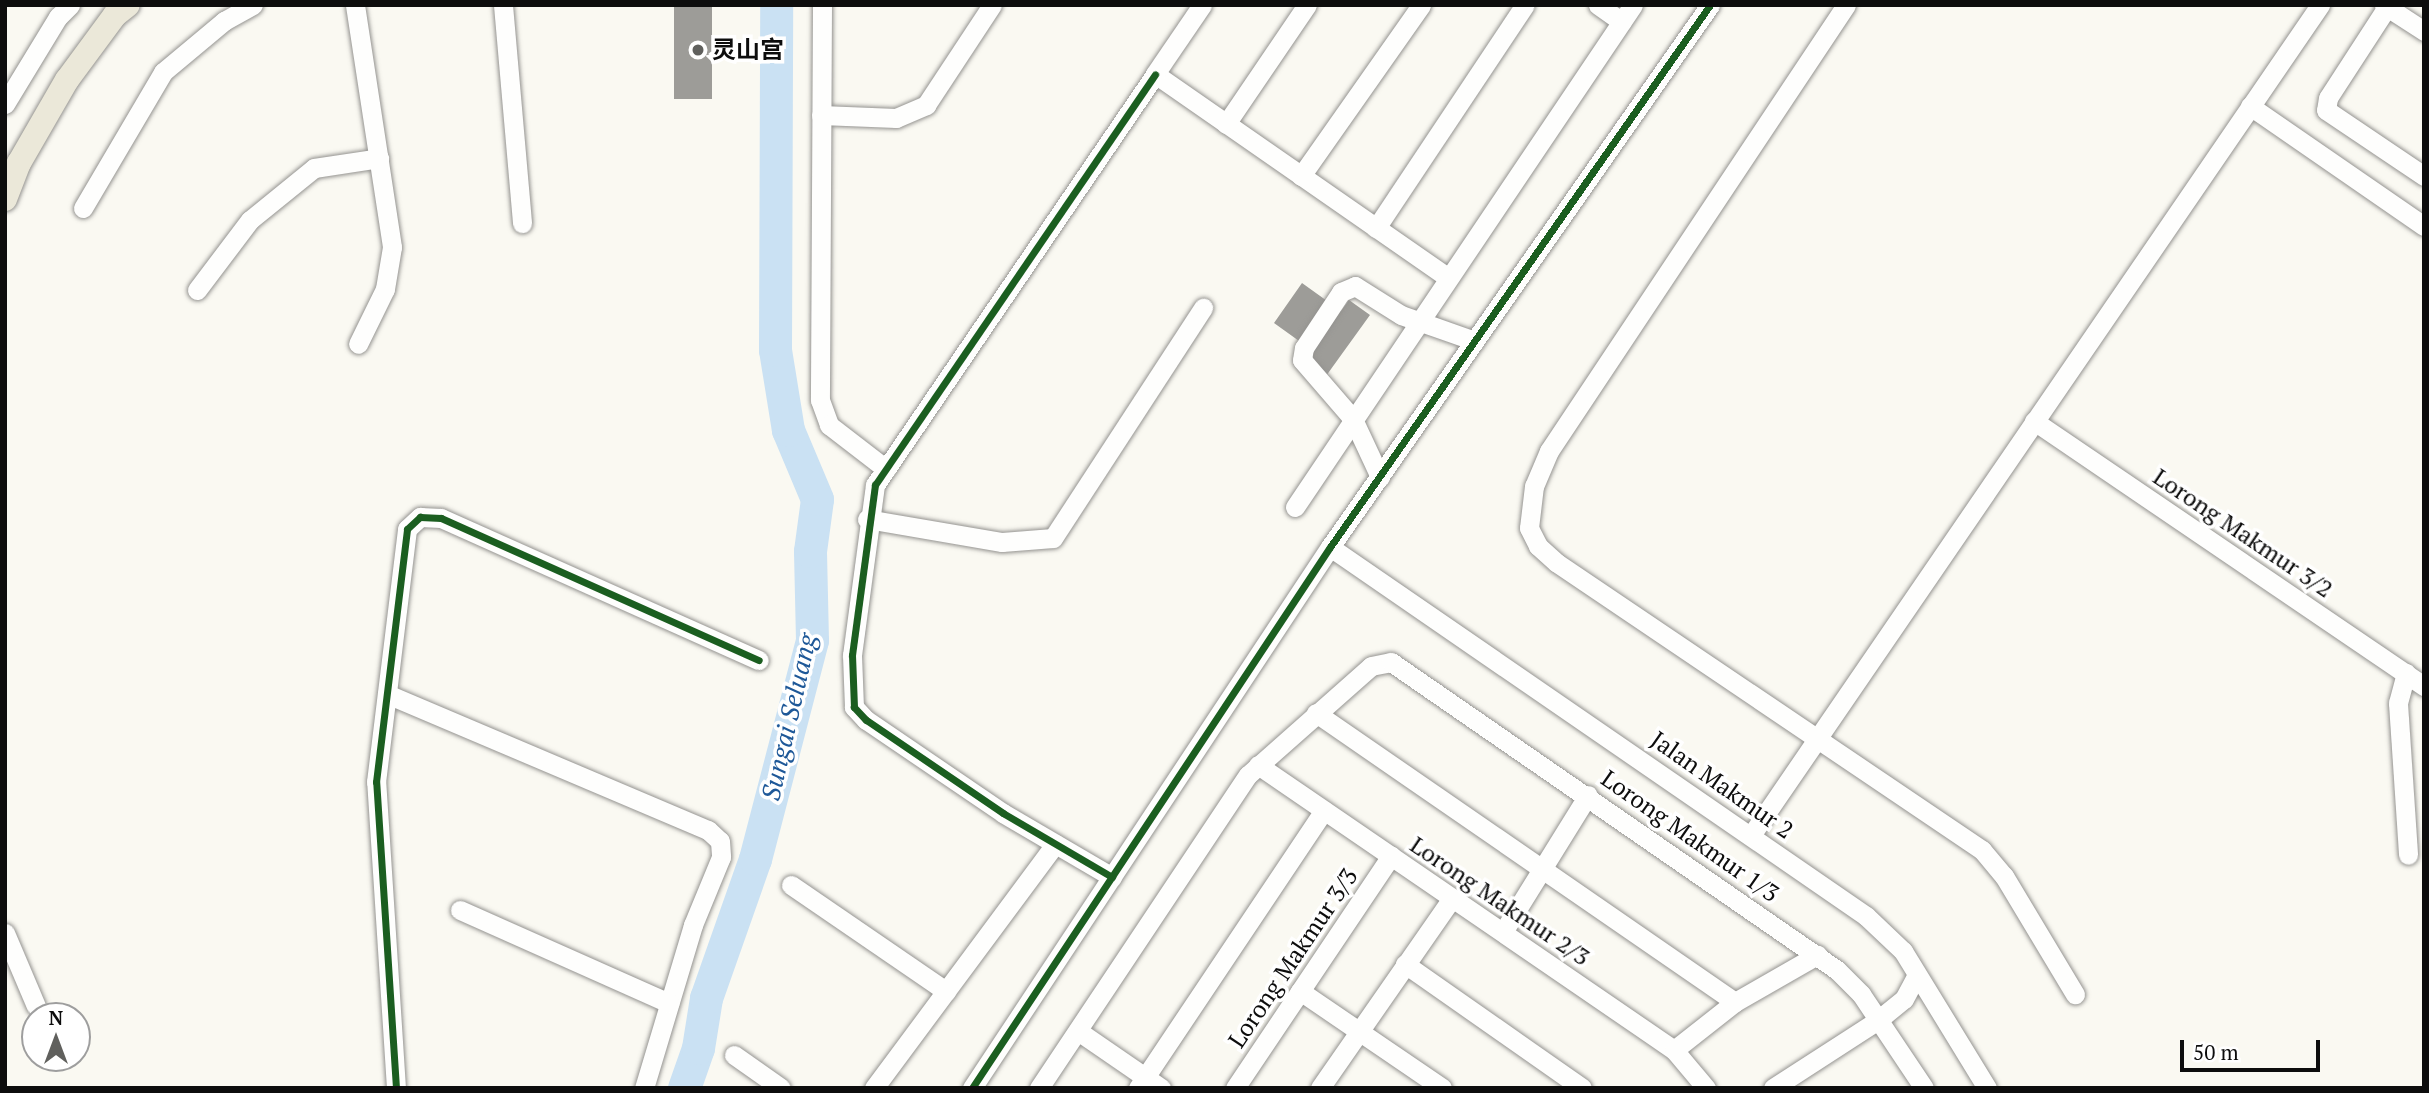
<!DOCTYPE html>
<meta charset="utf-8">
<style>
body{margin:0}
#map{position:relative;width:2429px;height:1093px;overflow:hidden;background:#faf9f2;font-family:"PT Serif","Noto Sans SC",serif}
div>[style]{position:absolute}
.river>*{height:33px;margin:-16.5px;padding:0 16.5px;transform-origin:16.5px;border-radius:16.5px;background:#cae1f3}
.building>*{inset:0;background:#9d9c98;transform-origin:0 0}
.roads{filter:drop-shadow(0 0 2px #949390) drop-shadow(0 0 2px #949390)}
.minor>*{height:19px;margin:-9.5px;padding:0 9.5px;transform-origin:9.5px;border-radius:9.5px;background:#fefefd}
.major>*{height:24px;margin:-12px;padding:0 12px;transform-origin:12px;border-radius:12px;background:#ebe8d9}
.cycleway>*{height:7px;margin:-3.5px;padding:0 3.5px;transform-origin:3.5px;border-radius:3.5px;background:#1b5e20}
.dots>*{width:19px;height:19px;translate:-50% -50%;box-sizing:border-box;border:4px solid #fff;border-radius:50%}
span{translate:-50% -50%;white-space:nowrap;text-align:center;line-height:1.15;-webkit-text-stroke:7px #fff;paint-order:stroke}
.poi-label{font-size:24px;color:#0d0d0d;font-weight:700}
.left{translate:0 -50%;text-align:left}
.street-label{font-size:24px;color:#0d0d0d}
.water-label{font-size:26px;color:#1e5898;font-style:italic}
.frame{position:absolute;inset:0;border:7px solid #0d0d0d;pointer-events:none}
.north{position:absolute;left:21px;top:1002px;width:70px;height:70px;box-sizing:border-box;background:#fff;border:2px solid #9e9e9e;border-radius:50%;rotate:0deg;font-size:19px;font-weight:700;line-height:28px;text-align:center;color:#0d0d0d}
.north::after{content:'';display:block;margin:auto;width:24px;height:32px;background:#60605d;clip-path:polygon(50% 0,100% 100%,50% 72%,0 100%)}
.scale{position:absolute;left:2180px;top:1040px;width:140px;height:32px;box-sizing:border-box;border:4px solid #0d0d0d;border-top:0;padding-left:9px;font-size:21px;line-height:24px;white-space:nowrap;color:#0d0d0d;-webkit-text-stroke:5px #fff;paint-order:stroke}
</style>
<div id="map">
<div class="river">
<i style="left:684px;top:1088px;width:42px;rotate:-70.7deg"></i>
<i style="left:698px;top:1048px;width:51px;rotate:-80.9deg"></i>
<i style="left:706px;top:998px;width:147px;rotate:-70.6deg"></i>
<i style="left:755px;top:859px;width:226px;rotate:-75.4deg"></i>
<i style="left:812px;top:640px;width:89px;rotate:-91.3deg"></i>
<i style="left:810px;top:551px;width:52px;rotate:-82.3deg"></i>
<i style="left:817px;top:499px;width:75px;rotate:-112.8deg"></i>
<i style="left:788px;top:430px;width:81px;rotate:-99.2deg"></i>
<i style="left:775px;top:350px;width:345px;rotate:-89.8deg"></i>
</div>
<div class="building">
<i style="left:674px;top:5px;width:38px;height:94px"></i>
<i style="clip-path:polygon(1302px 283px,1341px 311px,1349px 300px,1370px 315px,1326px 376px,1305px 361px,1313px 351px,1274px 323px)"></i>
</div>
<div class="roads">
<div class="minor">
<i style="left:355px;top:5px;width:245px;rotate:81.3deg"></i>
<i style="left:392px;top:247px;width:43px;rotate:99.5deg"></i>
<i style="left:385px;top:289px;width:61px;rotate:116.1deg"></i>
<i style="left:503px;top:5px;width:219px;rotate:85deg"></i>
<i style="left:822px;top:5px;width:395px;rotate:90.3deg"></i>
<i style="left:820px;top:400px;width:27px;rotate:70deg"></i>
<i style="left:829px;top:425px;width:72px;rotate:37.7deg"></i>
<i style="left:1202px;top:5px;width:83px;rotate:124.3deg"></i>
<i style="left:1155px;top:74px;width:356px;rotate:34.8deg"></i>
<i style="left:1598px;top:5px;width:29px;rotate:35deg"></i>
<i style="left:1846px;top:5px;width:536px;rotate:123.66deg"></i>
<i style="left:1549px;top:451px;width:38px;rotate:113deg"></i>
<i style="left:1534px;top:486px;width:42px;rotate:96.8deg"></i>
<i style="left:1529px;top:528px;width:20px;rotate:63deg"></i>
<i style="left:1538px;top:546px;width:25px;rotate:42deg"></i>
<i style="left:1557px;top:563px;width:513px;rotate:34.03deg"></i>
<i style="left:1982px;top:850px;width:34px;rotate:50deg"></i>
<i style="left:2004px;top:876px;width:138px;rotate:59deg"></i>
<i style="left:2384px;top:5px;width:48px;rotate:33deg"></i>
<i style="left:2387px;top:7px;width:108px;rotate:123deg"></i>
<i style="left:2328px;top:98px;width:12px;rotate:99deg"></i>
<i style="left:2326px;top:110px;width:118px;rotate:34deg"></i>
<i style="left:5px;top:104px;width:102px;rotate:-58.7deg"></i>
<i style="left:58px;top:17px;width:17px;rotate:-45deg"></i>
<i style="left:2250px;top:106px;width:211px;rotate:34.6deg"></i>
<i style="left:821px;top:115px;width:75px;rotate:2.3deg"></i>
<i style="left:896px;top:118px;width:33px;rotate:-23deg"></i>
<i style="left:926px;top:105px;width:120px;rotate:-56.6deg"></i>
<i style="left:1226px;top:124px;width:144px;rotate:-55.8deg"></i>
<i style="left:1301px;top:176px;width:209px;rotate:-54.9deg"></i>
<i style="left:83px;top:208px;width:158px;rotate:-59.5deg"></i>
<i style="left:163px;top:72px;width:80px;rotate:-39.9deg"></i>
<i style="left:224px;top:21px;width:33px;rotate:-29deg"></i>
<i style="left:1376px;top:228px;width:268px;rotate:-56.3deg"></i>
<i style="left:197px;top:290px;width:88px;rotate:-52.9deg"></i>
<i style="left:250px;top:220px;width:82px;rotate:-39.1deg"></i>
<i style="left:314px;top:168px;width:66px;rotate:-8.7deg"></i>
<i style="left:2034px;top:421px;width:472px;rotate:34.2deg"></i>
<i style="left:1380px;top:477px;width:64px;rotate:-115deg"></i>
<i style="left:1353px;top:419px;width:78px;rotate:-130.8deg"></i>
<i style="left:1302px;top:360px;width:12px;rotate:-81deg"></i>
<i style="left:1304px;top:348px;width:67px;rotate:-56.5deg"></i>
<i style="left:1341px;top:292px;width:15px;rotate:-23deg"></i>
<i style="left:1355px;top:286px;width:54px;rotate:32.2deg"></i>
<i style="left:1401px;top:315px;width:78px;rotate:19.4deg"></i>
<i style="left:1295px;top:507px;width:605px;rotate:-56.05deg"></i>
<i style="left:867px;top:519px;width:137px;rotate:9.7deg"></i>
<i style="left:1002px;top:542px;width:51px;rotate:-4.5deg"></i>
<i style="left:1053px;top:538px;width:275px;rotate:-56.9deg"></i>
<i style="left:1330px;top:547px;width:651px;rotate:34.54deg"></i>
<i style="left:1866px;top:916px;width:51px;rotate:43.4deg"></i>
<i style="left:1903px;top:951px;width:161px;rotate:58.5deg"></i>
<i style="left:2406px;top:673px;width:31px;rotate:105deg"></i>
<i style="left:2398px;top:703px;width:152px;rotate:86.2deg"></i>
<i style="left:387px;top:694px;width:349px;rotate:23deg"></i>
<i style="left:708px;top:830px;width:16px;rotate:43deg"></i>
<i style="left:720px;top:841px;width:16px;rotate:86deg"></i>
<i style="left:721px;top:857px;width:74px;rotate:112.4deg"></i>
<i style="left:693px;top:925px;width:170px;rotate:106.7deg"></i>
<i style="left:1316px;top:713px;width:509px;rotate:34.6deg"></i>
<i style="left:1258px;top:765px;width:504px;rotate:34.41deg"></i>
<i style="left:1674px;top:1050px;width:50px;rotate:49.9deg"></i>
<i style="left:1752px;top:834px;width:1005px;rotate:-55.58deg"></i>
<i style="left:1112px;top:877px;width:126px;rotate:-149.6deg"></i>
<i style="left:1003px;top:813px;width:166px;rotate:-145.8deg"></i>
<i style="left:866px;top:720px;width:18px;rotate:-133deg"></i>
<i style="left:854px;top:707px;width:52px;rotate:-92.2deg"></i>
<i style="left:852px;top:655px;width:172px;rotate:-82.3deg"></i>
<i style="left:875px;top:485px;width:497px;rotate:-55.7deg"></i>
<i style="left:791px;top:885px;width:188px;rotate:34.4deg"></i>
<i style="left:460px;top:910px;width:229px;rotate:24deg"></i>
<i style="left:1503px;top:932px;width:161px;rotate:-58.2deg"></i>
<i style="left:5px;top:933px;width:79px;rotate:67deg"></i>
<i style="left:1405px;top:964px;width:216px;rotate:35deg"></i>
<i style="left:1300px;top:991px;width:172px;rotate:34.3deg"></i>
<i style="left:1078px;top:1031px;width:101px;rotate:34.5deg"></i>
<i style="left:1674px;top:1050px;width:78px;rotate:-38.2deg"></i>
<i style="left:1735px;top:1002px;width:95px;rotate:-29.8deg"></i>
<i style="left:734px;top:1055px;width:57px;rotate:35.1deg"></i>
<i style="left:396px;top:1088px;width:307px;rotate:-93.7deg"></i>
<i style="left:376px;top:782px;width:255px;rotate:-83deg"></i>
<i style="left:407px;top:529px;width:18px;rotate:-43deg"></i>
<i style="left:420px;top:517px;width:21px;rotate:3deg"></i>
<i style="left:441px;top:518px;width:348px;rotate:24.1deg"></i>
<i style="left:874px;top:1088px;width:304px;rotate:-53.4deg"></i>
<i style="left:972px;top:1088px;width:649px;rotate:-56.51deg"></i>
<i style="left:1330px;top:547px;width:662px;rotate:-54.97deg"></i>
<i style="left:1039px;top:1088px;width:376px;rotate:-56.3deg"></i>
<i style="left:1248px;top:775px;width:164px;rotate:-41.5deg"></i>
<i style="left:1371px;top:666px;width:20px;rotate:-11deg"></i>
<i style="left:1391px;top:662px;width:542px;rotate:34.63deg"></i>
<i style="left:1837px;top:970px;width:34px;rotate:45deg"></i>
<i style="left:1861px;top:994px;width:113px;rotate:56.2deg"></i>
<i style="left:1138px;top:1088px;width:334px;rotate:-56.2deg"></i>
<i style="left:1235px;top:1088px;width:280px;rotate:-56.1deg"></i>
<i style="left:1320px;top:1088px;width:231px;rotate:-55.2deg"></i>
<i style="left:1773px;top:1088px;width:125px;rotate:-32.9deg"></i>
<i style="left:1878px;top:1020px;width:33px;rotate:-39deg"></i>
<i style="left:1904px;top:999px;width:27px;rotate:-62deg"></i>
</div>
<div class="major">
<i style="left:5px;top:199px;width:39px;rotate:-69deg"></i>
<i style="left:19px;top:163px;width:96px;rotate:-60deg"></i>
<i style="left:67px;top:80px;width:81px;rotate:-53.6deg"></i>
<i style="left:115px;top:15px;width:16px;rotate:-38deg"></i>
</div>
</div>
<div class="cycleway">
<i style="left:1112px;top:877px;width:126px;rotate:-149.6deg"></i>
<i style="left:1003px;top:813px;width:166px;rotate:-145.8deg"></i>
<i style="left:866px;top:720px;width:18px;rotate:-133deg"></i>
<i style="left:854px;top:707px;width:52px;rotate:-92.2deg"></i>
<i style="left:852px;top:655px;width:172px;rotate:-82.3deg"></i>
<i style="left:875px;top:485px;width:497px;rotate:-55.7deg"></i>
<i style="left:396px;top:1088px;width:307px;rotate:-93.7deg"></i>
<i style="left:376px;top:782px;width:255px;rotate:-83deg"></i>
<i style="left:407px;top:529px;width:18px;rotate:-43deg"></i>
<i style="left:420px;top:517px;width:21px;rotate:3deg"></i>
<i style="left:441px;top:518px;width:348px;rotate:24.1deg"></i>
<i style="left:972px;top:1088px;width:649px;rotate:-56.51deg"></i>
<i style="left:1330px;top:547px;width:662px;rotate:-54.97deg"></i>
</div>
<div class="dots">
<i style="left:698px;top:50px;background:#60605d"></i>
</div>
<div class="poi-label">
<span class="left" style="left:712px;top:50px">灵山宫</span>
</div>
<div class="street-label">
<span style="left:2243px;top:533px;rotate:34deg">Lorong Makmur 3/2</span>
<span style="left:1722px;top:785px;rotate:35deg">Jalan Makmur 2</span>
<span style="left:1690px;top:836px;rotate:35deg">Lorong Makmur 1/3</span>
<span style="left:1500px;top:901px;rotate:34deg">Lorong Makmur 2/3</span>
<span style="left:1293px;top:958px;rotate:-56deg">Lorong Makmur 3/3</span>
</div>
<div class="water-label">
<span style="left:789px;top:717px;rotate:-77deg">Sungai Seluang</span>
</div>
<div class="frame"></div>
<div class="north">N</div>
<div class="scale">50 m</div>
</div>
